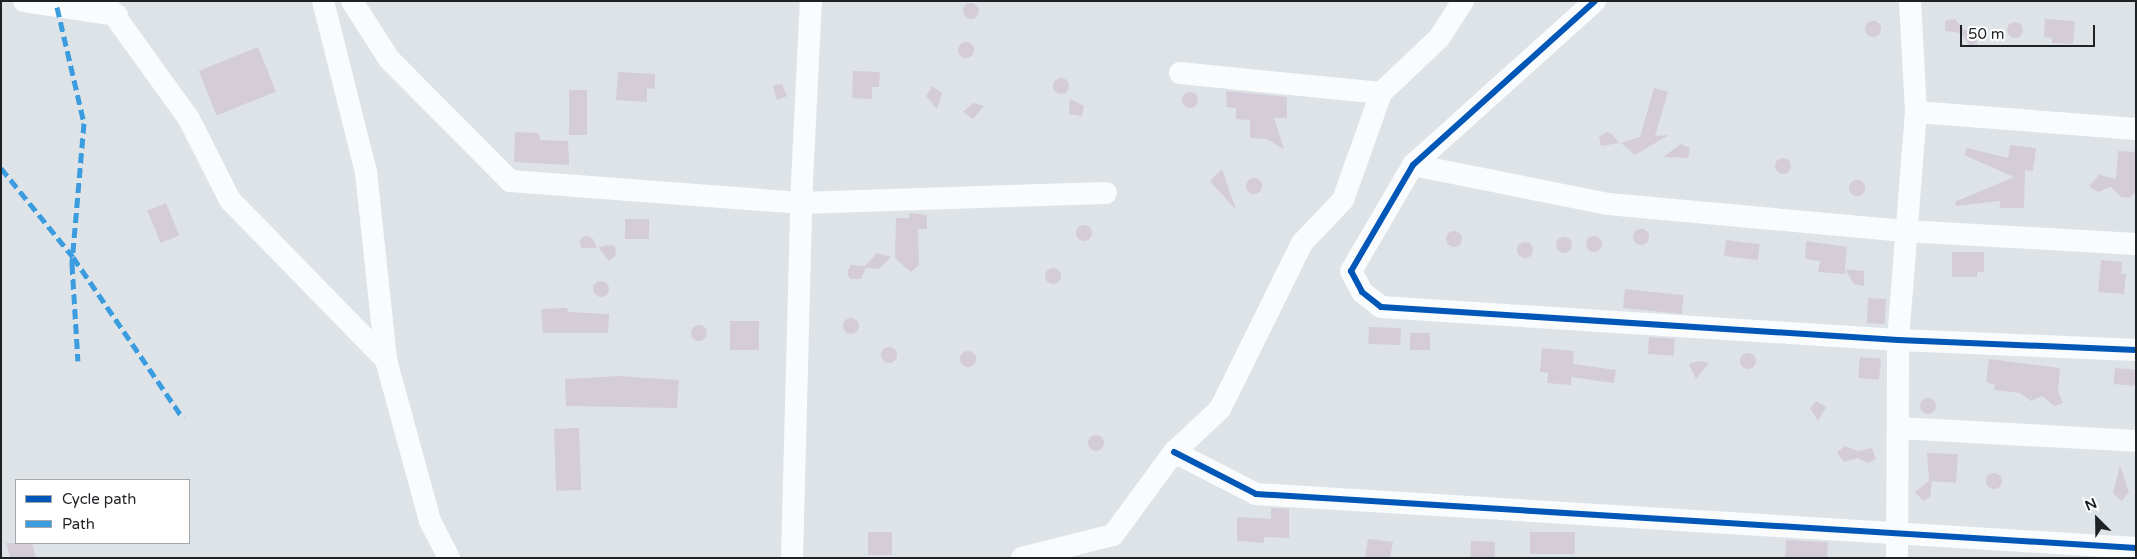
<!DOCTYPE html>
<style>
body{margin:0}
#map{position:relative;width:2137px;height:559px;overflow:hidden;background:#dee3e8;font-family:"Varela Round",sans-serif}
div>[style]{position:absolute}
.building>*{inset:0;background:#d4ccd7;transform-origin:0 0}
.round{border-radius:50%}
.minor>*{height:22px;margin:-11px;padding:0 11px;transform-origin:11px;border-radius:11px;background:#fafbfc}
.quiet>*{height:5px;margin-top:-2.5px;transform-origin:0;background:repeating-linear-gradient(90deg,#3c9ce0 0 10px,transparent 0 15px)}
.cycleway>*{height:6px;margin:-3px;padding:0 3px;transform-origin:3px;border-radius:3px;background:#0057b8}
span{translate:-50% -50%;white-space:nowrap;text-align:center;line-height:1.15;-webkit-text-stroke:4.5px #fff;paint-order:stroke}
.frame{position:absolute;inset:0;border:2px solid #1f2225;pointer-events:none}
.legend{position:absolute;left:15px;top:479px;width:175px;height:65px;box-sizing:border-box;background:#fff;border:1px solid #a5a7a8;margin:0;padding:6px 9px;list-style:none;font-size:15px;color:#1f2225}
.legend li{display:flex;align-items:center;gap:10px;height:25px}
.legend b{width:25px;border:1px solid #a5a7a8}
.north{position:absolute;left:2072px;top:494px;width:50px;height:50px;-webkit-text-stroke:4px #fff;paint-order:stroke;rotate:337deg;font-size:14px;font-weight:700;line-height:20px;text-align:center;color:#1f2225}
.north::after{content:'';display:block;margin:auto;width:18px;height:22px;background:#1f2225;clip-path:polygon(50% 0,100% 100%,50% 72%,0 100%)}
.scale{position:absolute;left:1960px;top:25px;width:135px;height:22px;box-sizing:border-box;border:2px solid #1f2225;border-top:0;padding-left:6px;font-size:15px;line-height:18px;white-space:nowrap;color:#1f2225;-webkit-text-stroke:4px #fff;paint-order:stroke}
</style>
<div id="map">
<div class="building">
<i class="round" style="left:963px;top:3px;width:16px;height:16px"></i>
<i style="clip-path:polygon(1955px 19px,1964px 30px,1977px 32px,1977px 44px,1969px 45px,1961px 33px,1945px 31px,1945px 21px)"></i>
<i style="clip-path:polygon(2045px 19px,2075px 21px,2073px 44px,2052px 43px,2052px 38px,2044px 37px)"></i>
<i class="round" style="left:1865px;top:21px;width:16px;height:16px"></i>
<i class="round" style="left:2007px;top:22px;width:16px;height:16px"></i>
<i class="round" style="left:958px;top:42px;width:16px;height:16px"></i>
<i style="left:258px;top:47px;width:48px;height:64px;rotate:68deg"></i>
<i style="clip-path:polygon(853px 71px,880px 72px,879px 87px,872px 87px,872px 99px,852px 98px)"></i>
<i style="clip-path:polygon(618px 72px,655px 74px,655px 89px,647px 88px,647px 102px,616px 100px)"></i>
<i class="round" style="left:1053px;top:78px;width:16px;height:16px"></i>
<i style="clip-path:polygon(782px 84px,787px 96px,777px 100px,773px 86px)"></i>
<i style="clip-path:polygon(932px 86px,942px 93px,937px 109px,926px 96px)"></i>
<i style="clip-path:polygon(1654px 88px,1668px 92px,1655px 136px,1669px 135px,1635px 155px,1621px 143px,1640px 137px)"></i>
<i style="left:569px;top:90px;width:18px;height:45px"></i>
<i style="clip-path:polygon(1226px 91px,1287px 97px,1287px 118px,1274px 118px,1284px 149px,1266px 139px,1250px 138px,1250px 120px,1236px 119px,1236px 108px,1227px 107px)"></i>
<i class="round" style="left:1182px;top:92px;width:16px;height:16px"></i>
<i style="clip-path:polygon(1070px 99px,1084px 106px,1082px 116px,1069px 114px)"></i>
<i style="clip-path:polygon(973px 103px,984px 106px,973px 119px,963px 112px)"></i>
<i style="clip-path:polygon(515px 132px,539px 133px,540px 140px,568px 141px,569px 165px,514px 162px)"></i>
<i style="clip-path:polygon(1607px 132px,1612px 134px,1619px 143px,1601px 146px,1599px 137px)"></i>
<i style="clip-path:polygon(1681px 144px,1690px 148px,1688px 158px,1663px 157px)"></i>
<i style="clip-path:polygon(2010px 145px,2036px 148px,2033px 171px,2025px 170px,2024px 208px,2000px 208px,2000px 201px,1956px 206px,1955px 202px,2014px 177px,1964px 155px,1967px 148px,2008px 158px)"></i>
<i style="clip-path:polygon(2118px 151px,2136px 152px,2135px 192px,2130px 198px,2121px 197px,2111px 187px,2098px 192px,2089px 186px,2098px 176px,2096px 174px,2116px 179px)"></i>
<i class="round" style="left:1775px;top:158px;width:16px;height:16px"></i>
<i style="clip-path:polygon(1222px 169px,1236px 210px,1210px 181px)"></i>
<i class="round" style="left:1246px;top:178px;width:16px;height:16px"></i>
<i class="round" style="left:1849px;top:180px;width:16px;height:16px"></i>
<i style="left:166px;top:203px;width:35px;height:20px;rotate:68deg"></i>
<i style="clip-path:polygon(909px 213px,927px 215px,927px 229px,918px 229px,919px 265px,911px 272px,895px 258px,896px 218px,909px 218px)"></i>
<i style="left:625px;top:219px;width:24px;height:20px"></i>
<i class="round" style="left:1076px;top:225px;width:16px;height:16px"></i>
<i class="round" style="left:1633px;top:229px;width:16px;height:16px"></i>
<i class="round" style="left:1446px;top:231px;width:16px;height:16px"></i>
<i style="clip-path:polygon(586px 235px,593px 239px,597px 248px,582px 248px,579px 241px)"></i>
<i class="round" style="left:1586px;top:236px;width:16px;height:16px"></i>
<i class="round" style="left:1556px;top:237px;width:16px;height:16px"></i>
<i style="left:1726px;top:240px;width:34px;height:16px;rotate:7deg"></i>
<i style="clip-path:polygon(1806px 241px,1847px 247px,1845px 269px,1864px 271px,1864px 286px,1854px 284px,1845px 269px,1845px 274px,1818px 272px,1820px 261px,1805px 259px)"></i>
<i class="round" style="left:1517px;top:242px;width:16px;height:16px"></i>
<i style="clip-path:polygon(608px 245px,615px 246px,616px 255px,609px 261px,598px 247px)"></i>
<i style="clip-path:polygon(1952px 252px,1984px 252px,1984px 272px,1977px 272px,1977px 277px,1952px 277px)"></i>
<i style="clip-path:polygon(877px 253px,891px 257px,879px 269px,866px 268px,861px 279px,850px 279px,847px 272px,851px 265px,865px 266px)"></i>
<i style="clip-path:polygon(2101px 260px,2122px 262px,2121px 274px,2126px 274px,2124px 294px,2098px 292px)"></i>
<i class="round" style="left:1045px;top:268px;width:16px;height:16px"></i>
<i class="round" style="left:593px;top:281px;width:16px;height:16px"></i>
<i style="left:1625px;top:289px;width:59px;height:19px;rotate:6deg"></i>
<i style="left:1868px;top:298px;width:18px;height:25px;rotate:3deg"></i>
<i style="clip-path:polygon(567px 308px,568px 312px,609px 314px,608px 333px,543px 333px,541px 309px)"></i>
<i class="round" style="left:843px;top:318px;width:16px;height:16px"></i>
<i style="left:730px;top:321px;width:29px;height:29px"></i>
<i class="round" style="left:691px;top:325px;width:16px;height:16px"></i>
<i style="left:1369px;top:327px;width:32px;height:17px;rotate:2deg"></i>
<i style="left:1410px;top:333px;width:20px;height:17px"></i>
<i style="left:1649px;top:337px;width:26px;height:17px;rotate:4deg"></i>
<i class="round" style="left:881px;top:347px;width:16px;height:16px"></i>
<i style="clip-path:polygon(1542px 348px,1574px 351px,1573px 364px,1616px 370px,1614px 383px,1571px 377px,1571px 385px,1547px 383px,1548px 373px,1540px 372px)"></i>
<i class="round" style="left:960px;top:351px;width:16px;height:16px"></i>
<i class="round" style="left:1740px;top:353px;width:16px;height:16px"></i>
<i style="left:1860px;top:357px;width:21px;height:21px;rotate:5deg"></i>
<i style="clip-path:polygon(1989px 359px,2060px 368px,2058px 391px,2063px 403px,2054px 406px,2042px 396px,2031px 401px,2020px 393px,1994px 390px,1995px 385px,1986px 382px)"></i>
<i style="clip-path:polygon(1698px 361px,1709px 363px,1696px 379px,1689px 364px)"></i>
<i style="left:2115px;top:368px;width:21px;height:16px;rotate:5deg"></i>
<i style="clip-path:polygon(618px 376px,679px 380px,677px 408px,566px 406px,565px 379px)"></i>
<i class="round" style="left:1920px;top:398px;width:16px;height:16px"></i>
<i style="clip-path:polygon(1816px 401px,1826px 407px,1818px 421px,1810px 408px)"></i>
<i style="left:579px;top:428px;width:62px;height:25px;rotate:88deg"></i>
<i class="round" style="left:1088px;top:435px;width:16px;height:16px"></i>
<i style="clip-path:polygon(1845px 446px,1858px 451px,1872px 448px,1876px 459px,1869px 463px,1857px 458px,1844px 462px,1837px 452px)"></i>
<i style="clip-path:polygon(1927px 453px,1958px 454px,1956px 483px,1932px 481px,1930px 497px,1923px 501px,1915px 492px,1929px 481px)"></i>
<i style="clip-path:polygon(2120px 465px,2129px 492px,2122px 501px,2113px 493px)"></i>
<i class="round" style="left:1986px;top:473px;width:16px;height:16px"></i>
<i style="clip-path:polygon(1271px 508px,1289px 509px,1289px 538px,1264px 537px,1264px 543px,1237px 541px,1237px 517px,1271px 519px)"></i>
<i style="left:868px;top:532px;width:24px;height:23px"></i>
<i style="left:1575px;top:532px;width:22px;height:45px;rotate:90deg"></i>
<i style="clip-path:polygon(1368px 539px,1393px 542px,1390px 558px,1365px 558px)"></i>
<i style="left:1786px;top:540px;width:42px;height:17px;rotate:3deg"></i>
<i style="left:1471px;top:541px;width:24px;height:17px;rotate:2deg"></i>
<i style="clip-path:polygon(6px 543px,32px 543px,36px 558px,10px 558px)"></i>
</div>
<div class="minor">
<i style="left:24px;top:1px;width:94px;rotate:8.6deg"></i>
<i style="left:104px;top:1px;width:145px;rotate:54.2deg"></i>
<i style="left:189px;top:119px;width:91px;rotate:63.2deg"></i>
<i style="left:230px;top:200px;width:223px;rotate:45.7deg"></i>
<i style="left:323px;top:1px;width:176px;rotate:75.9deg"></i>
<i style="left:366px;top:172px;width:189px;rotate:83.9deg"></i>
<i style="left:386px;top:360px;width:167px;rotate:74.7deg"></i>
<i style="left:430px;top:521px;width:42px;rotate:62.8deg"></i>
<i style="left:352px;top:1px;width:69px;rotate:57.5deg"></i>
<i style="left:389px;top:59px;width:172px;rotate:45.2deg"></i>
<i style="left:510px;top:181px;width:292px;rotate:4.3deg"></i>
<i style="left:801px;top:203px;width:305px;rotate:-1.9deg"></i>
<i style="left:1595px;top:1px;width:245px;rotate:138deg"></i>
<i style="left:1413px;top:165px;width:123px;rotate:120.3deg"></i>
<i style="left:1351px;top:271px;width:24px;rotate:62deg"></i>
<i style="left:1362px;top:292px;width:24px;rotate:38deg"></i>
<i style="left:1381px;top:307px;width:518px;rotate:3.65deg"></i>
<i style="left:1898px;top:340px;width:238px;rotate:2.4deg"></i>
<i style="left:1180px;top:73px;width:202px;rotate:5.7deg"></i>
<i style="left:1916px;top:112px;width:221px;rotate:4.4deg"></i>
<i style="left:1413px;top:165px;width:199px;rotate:11.3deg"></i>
<i style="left:1608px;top:204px;width:298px;rotate:5.2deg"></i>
<i style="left:1905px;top:231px;width:231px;rotate:3.2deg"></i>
<i style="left:1898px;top:428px;width:238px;rotate:3.1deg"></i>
<i style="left:1174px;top:452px;width:92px;rotate:27.1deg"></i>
<i style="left:1256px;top:494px;width:882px;rotate:3.51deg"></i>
<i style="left:792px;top:558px;width:355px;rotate:-88.5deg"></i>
<i style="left:801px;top:203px;width:202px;rotate:-87.2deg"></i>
<i style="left:1022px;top:558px;width:94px;rotate:-14.2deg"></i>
<i style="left:1113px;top:535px;width:103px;rotate:-53.7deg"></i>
<i style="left:1174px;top:452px;width:63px;rotate:-43.1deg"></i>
<i style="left:1220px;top:409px;width:185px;rotate:-63.7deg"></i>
<i style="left:1302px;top:243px;width:59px;rotate:-46.4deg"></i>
<i style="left:1343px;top:200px;width:114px;rotate:-70.4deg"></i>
<i style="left:1381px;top:93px;width:80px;rotate:-43.5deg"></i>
<i style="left:1439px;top:38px;width:44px;rotate:-57deg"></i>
<i style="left:1897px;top:558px;width:218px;rotate:-89.7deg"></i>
<i style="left:1898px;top:340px;width:229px;rotate:-85.5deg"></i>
<i style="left:1916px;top:112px;width:111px;rotate:-93.1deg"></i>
</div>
<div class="quiet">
<i style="left:57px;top:7px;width:119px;rotate:76.9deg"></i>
<i style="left:84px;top:123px;width:142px;rotate:94.9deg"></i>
<i style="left:72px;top:264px;width:97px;rotate:86.5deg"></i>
<i style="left:1px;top:168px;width:114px;rotate:51deg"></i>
<i style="left:73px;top:257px;width:195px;rotate:55.7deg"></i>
</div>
<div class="cycleway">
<i style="left:1595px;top:1px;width:245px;rotate:138deg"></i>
<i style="left:1413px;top:165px;width:123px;rotate:120.3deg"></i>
<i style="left:1351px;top:271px;width:24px;rotate:62deg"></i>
<i style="left:1362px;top:292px;width:24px;rotate:38deg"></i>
<i style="left:1381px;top:307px;width:518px;rotate:3.65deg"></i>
<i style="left:1898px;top:340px;width:238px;rotate:2.4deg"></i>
<i style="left:1174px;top:452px;width:92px;rotate:27.1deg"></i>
<i style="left:1256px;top:494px;width:882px;rotate:3.51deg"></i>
</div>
<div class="frame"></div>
<ul class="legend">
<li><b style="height:6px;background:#0057b8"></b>Cycle path</li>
<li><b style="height:6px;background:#3c9ce0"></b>Path</li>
</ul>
<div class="north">N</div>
<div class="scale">50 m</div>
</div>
